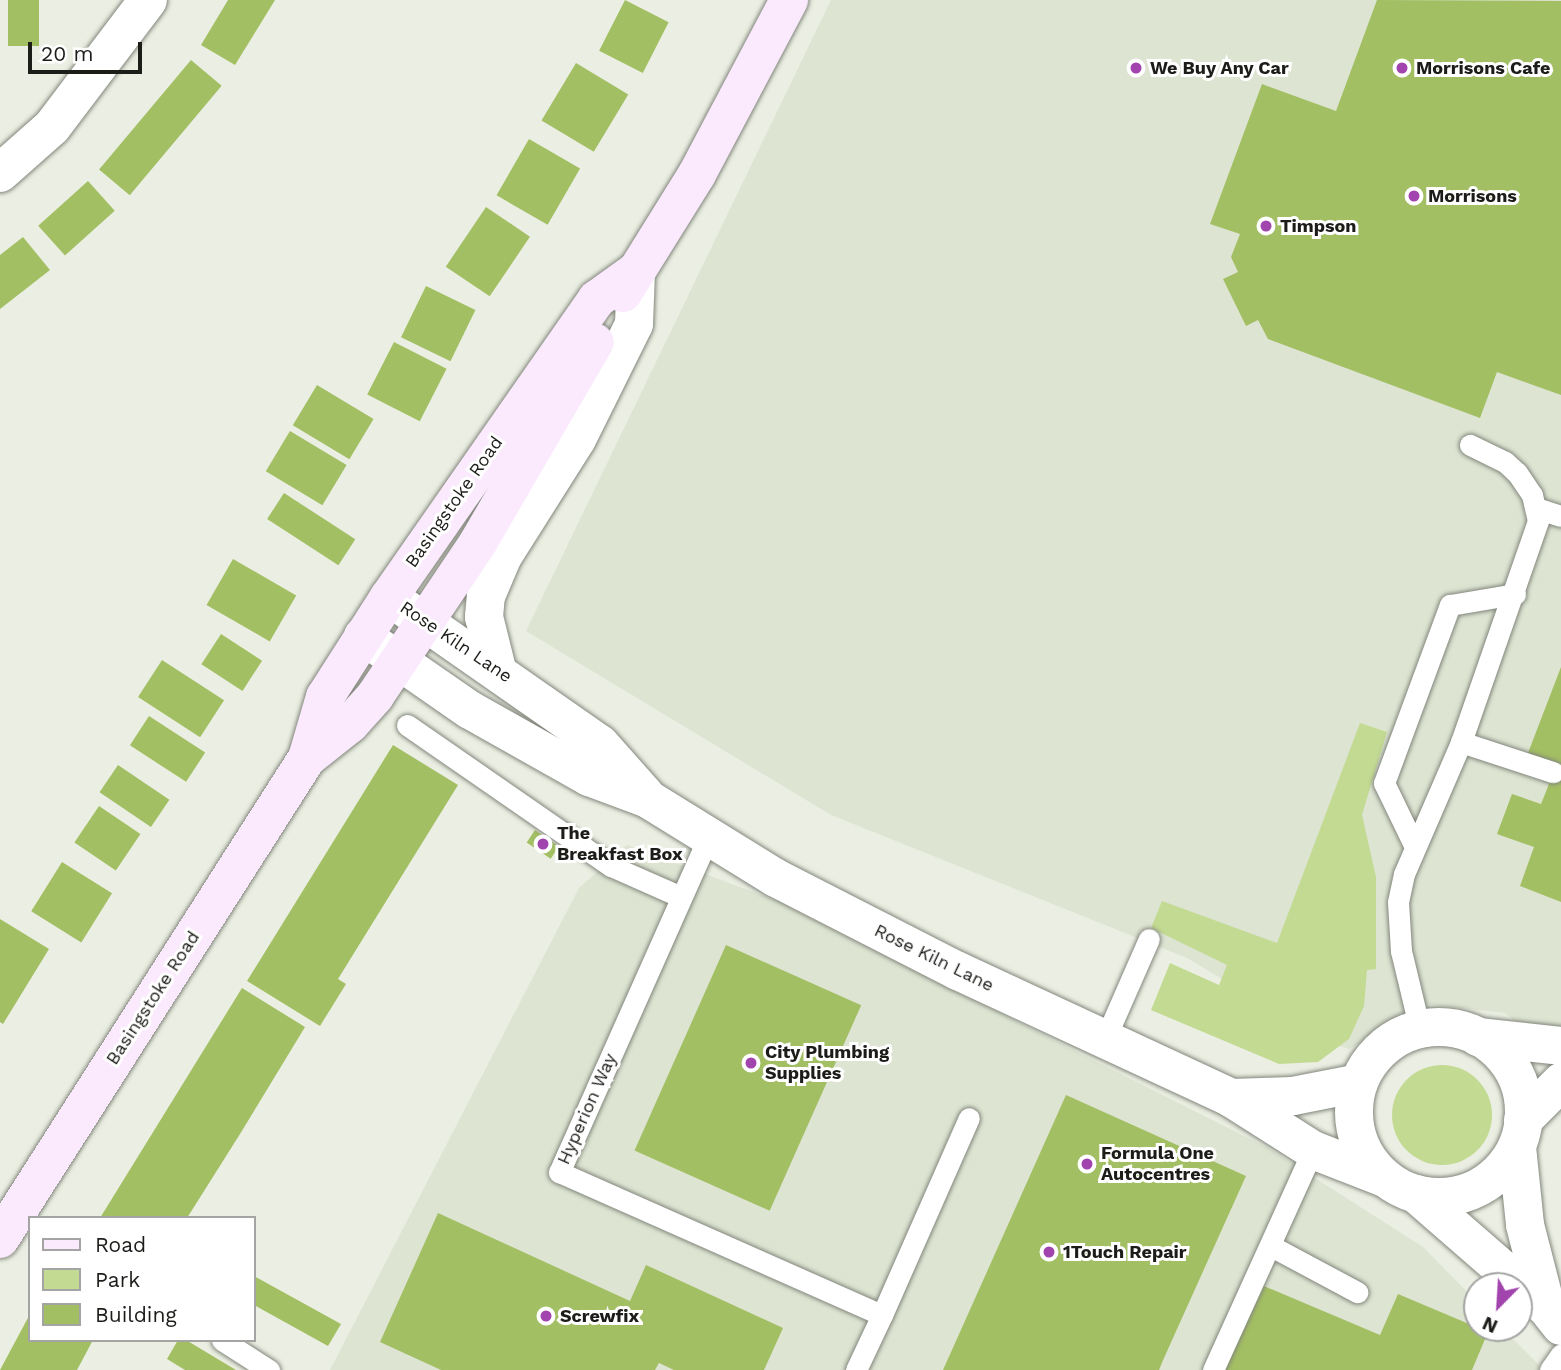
<!DOCTYPE html>
<style>
body{margin:0}
#map{position:relative;width:1561px;height:1370px;overflow:hidden;background:#ebefe3;font-family:"Work Sans",sans-serif}
div>[style]{position:absolute}
.built>*{inset:0;background:#dde4d2}
.green>*{inset:0;background:#c3da93}
.round{border-radius:50%}
.building>*{inset:0;background:#a3bf63;transform-origin:0 0}
.roads{filter:drop-shadow(0 0 2px #82867c) drop-shadow(0 0 2px #82867c)}
.service>*{height:21px;margin:-10.5px;padding:0 10.5px;transform-origin:10.5px;border-radius:10.5px;background:#fff}
.minor>*{height:38px;margin:-19px;padding:0 19px;transform-origin:19px;border-radius:19px;background:#fff}
.tertiary>*{height:38px;margin:-19px;padding:0 19px;transform-origin:19px;border-radius:19px;background:#fff}
.tertiary>.ring{margin:-19px;padding:0;box-sizing:content-box;background:none;border:38px solid #fff;border-radius:50%}
.secondary>*{height:38px;margin:-19px;padding:0 19px;transform-origin:19px;border-radius:19px;background:#fbeafd}
.dots>*{width:19px;height:19px;translate:-50% -50%;box-sizing:border-box;border:4px solid #fff;border-radius:50%}
span{translate:-50% -50%;white-space:nowrap;text-align:center;line-height:1.15;-webkit-text-stroke:6px #fff;paint-order:stroke}
.poi-label{font-size:18px;color:#1c1d19;font-weight:700}
.left{translate:0 -50%;text-align:left}
.street-label{font-size:18px;color:#1c1d19}
.legend{position:absolute;left:28px;top:1216px;width:228px;height:126px;box-sizing:border-box;background:#fff;border:2px solid #a4a5a3;margin:0;padding:9px 12px;list-style:none;font-size:21px;color:#1c1d19}
.legend li{display:flex;align-items:center;gap:14px;height:35px}
.legend b{width:35px;border:2px solid #a4a5a3}
.north{position:absolute;left:1463px;top:1272px;width:70px;height:70px;box-sizing:border-box;background:#fff;border:2px solid #a4a5a3;border-radius:50%;rotate:204deg;font-size:19px;font-weight:700;line-height:28px;text-align:center;color:#1c1d19}
.north::after{content:'';display:block;margin:auto;width:24px;height:32px;background:#a244ad;clip-path:polygon(50% 0,100% 100%,50% 72%,0 100%)}
.scale{position:absolute;left:28px;top:42px;width:114px;height:32px;box-sizing:border-box;border:4px solid #1c1d19;border-top:0;padding-left:9px;font-size:21px;line-height:24px;white-space:nowrap;color:#1c1d19;-webkit-text-stroke:5px #fff;paint-order:stroke}
</style>
<div id="map">
<div class="built">
<i style="clip-path:polygon(831px 0,1561px 0,1561px 1025px,1534px 1035px,1505px 1013px,1426px 1004px,1349px 1049px,1327px 1042px,1187px 958px,831px 815px,526px 631px)"></i>
<i style="clip-path:polygon(627px 845px,775px 900px,1268px 1148px,1423px 1247px,1477px 1302px,1477px 1328px,1502px 1328px,1544px 1370px,330px 1370px,579px 888px)"></i>
</div>
<div class="green">
<i style="clip-path:polygon(1360px 723px,1387px 732px,1362px 815px,1376px 877px,1376px 969px,1367px 970px,1364px 1006px,1349px 1039px,1318px 1062px,1279px 1064px,1151px 1010px,1170px 963px,1219px 985px,1227px 965px,1151px 928px,1162px 901px,1277px 943px)"></i>
<i class="round" style="left:1392px;top:1065px;width:100px;height:100px"></i>
</div>
<div class="building">
<i style="left:8px;top:0;width:31px;height:46px"></i>
<i style="clip-path:polygon(228px 0,275px 0,235px 65px,201px 45px)"></i>
<i style="left:625px;top:0;width:49px;height:57px;rotate:27deg"></i>
<i style="clip-path:polygon(1377px 0,1561px 1px,1561px 395px,1497px 372px,1480px 418px,1268px 339px,1258px 320px,1246px 326px,1223px 279px,1238px 272px,1231px 257px,1240px 234px,1210px 224px,1262px 84px,1336px 111px)"></i>
<i style="left:191px;top:60px;width:40px;height:143px;rotate:40deg"></i>
<i style="left:576px;top:63px;width:61px;height:67px;rotate:31deg"></i>
<i style="left:529px;top:139px;width:59px;height:65px;rotate:30deg"></i>
<i style="left:88px;top:181px;width:40px;height:67px;rotate:48deg"></i>
<i style="left:486px;top:207px;width:53px;height:72px;rotate:34deg"></i>
<i style="clip-path:polygon(23px 237px,50px 270px,0 309px,0 255px)"></i>
<i style="left:426px;top:286px;width:55px;height:57px;rotate:26deg"></i>
<i style="left:394px;top:342px;width:59px;height:59px;rotate:27deg"></i>
<i style="left:317px;top:385px;width:66px;height:47px;rotate:31deg"></i>
<i style="left:290px;top:431px;width:66px;height:47px;rotate:31deg"></i>
<i style="left:284px;top:493px;width:85px;height:31px;rotate:33deg"></i>
<i style="left:233px;top:559px;width:73px;height:53px;rotate:30deg"></i>
<i style="left:221px;top:634px;width:49px;height:36px;rotate:33deg"></i>
<i style="left:162px;top:660px;width:74px;height:44px;rotate:33deg"></i>
<i style="clip-path:polygon(1561px 667px,1561px 902px,1520px 886px,1534px 847px,1497px 834px,1512px 794px,1541px 804px,1557px 764px,1528px 753px)"></i>
<i style="left:149px;top:716px;width:67px;height:35px;rotate:33deg"></i>
<i style="clip-path:polygon(393px 745px,458px 785px,338px 979px,346px 984px,320px 1026px,247px 981px)"></i>
<i style="left:118px;top:765px;width:62px;height:33px;rotate:34deg"></i>
<i style="left:99px;top:806px;width:50px;height:44px;rotate:34deg"></i>
<i style="left:535px;top:830px;width:29px;height:15px;rotate:34deg"></i>
<i style="left:62px;top:862px;width:59px;height:58px;rotate:32deg"></i>
<i style="clip-path:polygon(0 919px,49px 949px,3px 1024px,0 1022px)"></i>
<i style="left:726px;top:945px;width:148px;height:225px;rotate:24deg"></i>
<i style="clip-path:polygon(242px 988px,305px 1027px,240px 1134px,187px 1218px,100px 1218px)"></i>
<i style="clip-path:polygon(1066px 1095px,1246px 1176px,1164px 1358px,1159px 1370px,943px 1370px)"></i>
<i style="clip-path:polygon(438px 1213px,630px 1301px,646px 1265px,783px 1328px,764px 1370px,674px 1370px,659px 1363px,655px 1370px,441px 1370px,380px 1342px)"></i>
<i style="clip-path:polygon(254px 1276px,341px 1324px,328px 1346px,254px 1305px)"></i>
<i style="clip-path:polygon(1264px 1286px,1380px 1335px,1398px 1294px,1488px 1332px,1472px 1370px,1225px 1370px)"></i>
<i style="clip-path:polygon(30px 1314px,30px 1340px,93px 1340px,77px 1370px,0 1370px)"></i>
<i style="clip-path:polygon(178px 1340px,186px 1340px,236px 1370px,185px 1370px,167px 1359px)"></i>
</div>
<div class="roads">
<div class="service">
<i style="left:1536px;top:508px;width:26px;rotate:18deg"></i>
<i style="left:407px;top:725px;width:248px;rotate:34.7deg"></i>
<i style="left:611px;top:866px;width:74px;rotate:23.8deg"></i>
<i style="left:1461px;top:742px;width:97px;rotate:18.1deg"></i>
<i style="left:708px;top:838px;width:366px;rotate:114deg"></i>
<i style="left:559px;top:1172px;width:353px;rotate:23.9deg"></i>
<i style="left:882px;top:1315px;width:215px;rotate:-66.2deg"></i>
<i style="left:1414px;top:845px;width:69px;rotate:-115.8deg"></i>
<i style="left:1384px;top:783px;width:190px;rotate:-69.7deg"></i>
<i style="left:1450px;top:605px;width:66px;rotate:-9.6deg"></i>
<i style="left:1420px;top:1030px;width:81px;rotate:-103.5deg"></i>
<i style="left:1401px;top:951px;width:49px;rotate:-93.5deg"></i>
<i style="left:1398px;top:902px;width:29px;rotate:-78deg"></i>
<i style="left:1404px;top:874px;width:144px;rotate:-66.6deg"></i>
<i style="left:1461px;top:742px;width:234px;rotate:-70.8deg"></i>
<i style="left:1538px;top:521px;width:27px;rotate:-103deg"></i>
<i style="left:1532px;top:495px;width:27px;rotate:-124deg"></i>
<i style="left:1517px;top:473px;width:16px;rotate:-137deg"></i>
<i style="left:1505px;top:462px;width:39px;rotate:-154deg"></i>
<i style="left:1105px;top:1039px;width:109px;rotate:-66.3deg"></i>
<i style="left:1271px;top:1246px;width:98px;rotate:28.1deg"></i>
<i style="left:222px;top:1340px;width:56px;rotate:32.6deg"></i>
<i style="left:856px;top:1370px;width:61px;rotate:-64.7deg"></i>
<i style="left:1213px;top:1370px;width:242px;rotate:-65.6deg"></i>
<i style="left:1550px;top:1370px;width:19px;rotate:-55deg"></i>
</div>
<div class="minor">
<i style="left:0;top:173px;width:69px;rotate:-41.5deg"></i>
<i style="left:52px;top:127px;width:159px;rotate:-52.9deg"></i>
<i style="left:1478px;top:1037px;width:83px;rotate:6.2deg"></i>
<i style="left:1523px;top:1120px;width:54px;rotate:-45deg"></i>
</div>
<div class="tertiary">
<i style="left:389px;top:597px;width:257px;rotate:34.9deg"></i>
<i style="left:600px;top:744px;width:69px;rotate:48.5deg"></i>
<i style="left:363px;top:636px;width:130px;rotate:34.7deg"></i>
<i style="left:470px;top:710px;width:137px;rotate:29.4deg"></i>
<i style="left:589px;top:777px;width:63px;rotate:20.4deg"></i>
<i style="left:648px;top:799px;width:150px;rotate:31.7deg"></i>
<i style="left:776px;top:878px;width:204px;rotate:27.1deg"></i>
<i style="left:958px;top:971px;width:301px;rotate:24.9deg"></i>
<i style="left:1231px;top:1098px;width:97px;rotate:32.4deg"></i>
<i style="left:1313px;top:1150px;width:77px;rotate:21.3deg"></i>
<i style="left:497px;top:669px;width:54px;rotate:-104deg"></i>
<i style="left:484px;top:617px;width:21px;rotate:-85deg"></i>
<i style="left:486px;top:596px;width:43px;rotate:-67deg"></i>
<i style="left:503px;top:556px;width:138px;rotate:-57.7deg"></i>
<i style="left:577px;top:439px;width:128px;rotate:-63.6deg"></i>
<i style="left:634px;top:324px;width:53px;rotate:-87.8deg"></i>
<i class="ring" style="left:1354px;top:1027px;width:132px;height:132px"></i>
<i style="left:1231px;top:1098px;width:62px;rotate:-1.8deg"></i>
<i style="left:1293px;top:1096px;width:67px;rotate:-11.1deg"></i>
<i style="left:1517px;top:1147px;width:78px;rotate:84.1deg"></i>
<i style="left:1525px;top:1225px;width:85px;rotate:75.6deg"></i>
<i style="left:1416px;top:1194px;width:172px;rotate:41deg"></i>
<i style="left:1546px;top:1307px;width:24px;rotate:52deg"></i>
</div>
<div class="secondary">
<i style="left:623px;top:293px;width:140px;rotate:-58.1deg"></i>
<i style="left:697px;top:174px;width:197px;rotate:-62.1deg"></i>
<i style="left:307px;top:758px;width:55px;rotate:-38.3deg"></i>
<i style="left:350px;top:724px;width:38px;rotate:-48deg"></i>
<i style="left:375px;top:696px;width:187px;rotate:-56.1deg"></i>
<i style="left:479px;top:541px;width:230px;rotate:-59.8deg"></i>
<i style="left:0;top:1239px;width:571px;rotate:-57.45deg"></i>
<i style="left:307px;top:758px;width:64px;rotate:-73.6deg"></i>
<i style="left:325px;top:697px;width:119px;rotate:-57.4deg"></i>
<i style="left:389px;top:597px;width:363px;rotate:-55.1deg"></i>
<i style="left:597px;top:299px;width:48px;rotate:-35.7deg"></i>
</div>
</div>
<div class="dots">
<i style="left:1136px;top:68px;background:#a244ad"></i>
<i style="left:1402px;top:68px;background:#a244ad"></i>
<i style="left:1414px;top:196px;background:#a244ad"></i>
<i style="left:1266px;top:226px;background:#a244ad"></i>
<i style="left:543px;top:844px;background:#a244ad"></i>
<i style="left:751px;top:1063px;background:#a244ad"></i>
<i style="left:1087px;top:1164px;background:#a244ad"></i>
<i style="left:1049px;top:1252px;background:#a244ad"></i>
<i style="left:546px;top:1316px;background:#a244ad"></i>
</div>
<div class="poi-label">
<span class="left" style="left:1150px;top:68px">We Buy Any Car</span>
<span class="left" style="left:1416px;top:68px">Morrisons Cafe</span>
<span class="left" style="left:1428px;top:196px">Morrisons</span>
<span class="left" style="left:1280px;top:226px">Timpson</span>
<span class="left" style="left:557px;top:844px">The<br>Breakfast Box</span>
<span class="left" style="left:765px;top:1063px">City Plumbing<br>Supplies</span>
<span class="left" style="left:1101px;top:1164px">Formula One<br>Autocentres</span>
<span class="left" style="left:1063px;top:1252px">1Touch Repair</span>
<span class="left" style="left:560px;top:1316px">Screwfix</span>
</div>
<div class="street-label">
<span style="left:454px;top:502px;rotate:-55deg">Basingstoke Road</span>
<span style="left:456px;top:642px;rotate:34deg">Rose Kiln Lane</span>
<span style="left:934px;top:958px;rotate:26deg">Rose Kiln Lane</span>
<span style="left:153px;top:998px;rotate:-57deg">Basingstoke Road</span>
<span style="left:587px;top:1109px;rotate:-66deg">Hyperion Way</span>
</div>
<ul class="legend">
<li><b style="height:9px;background:#fbeafd"></b>Road</li>
<li><b style="height:19px;background:#c3da93"></b>Park</li>
<li><b style="height:19px;background:#a3bf63"></b>Building</li>
</ul>
<div class="north">N</div>
<div class="scale">20 m</div>
</div>
